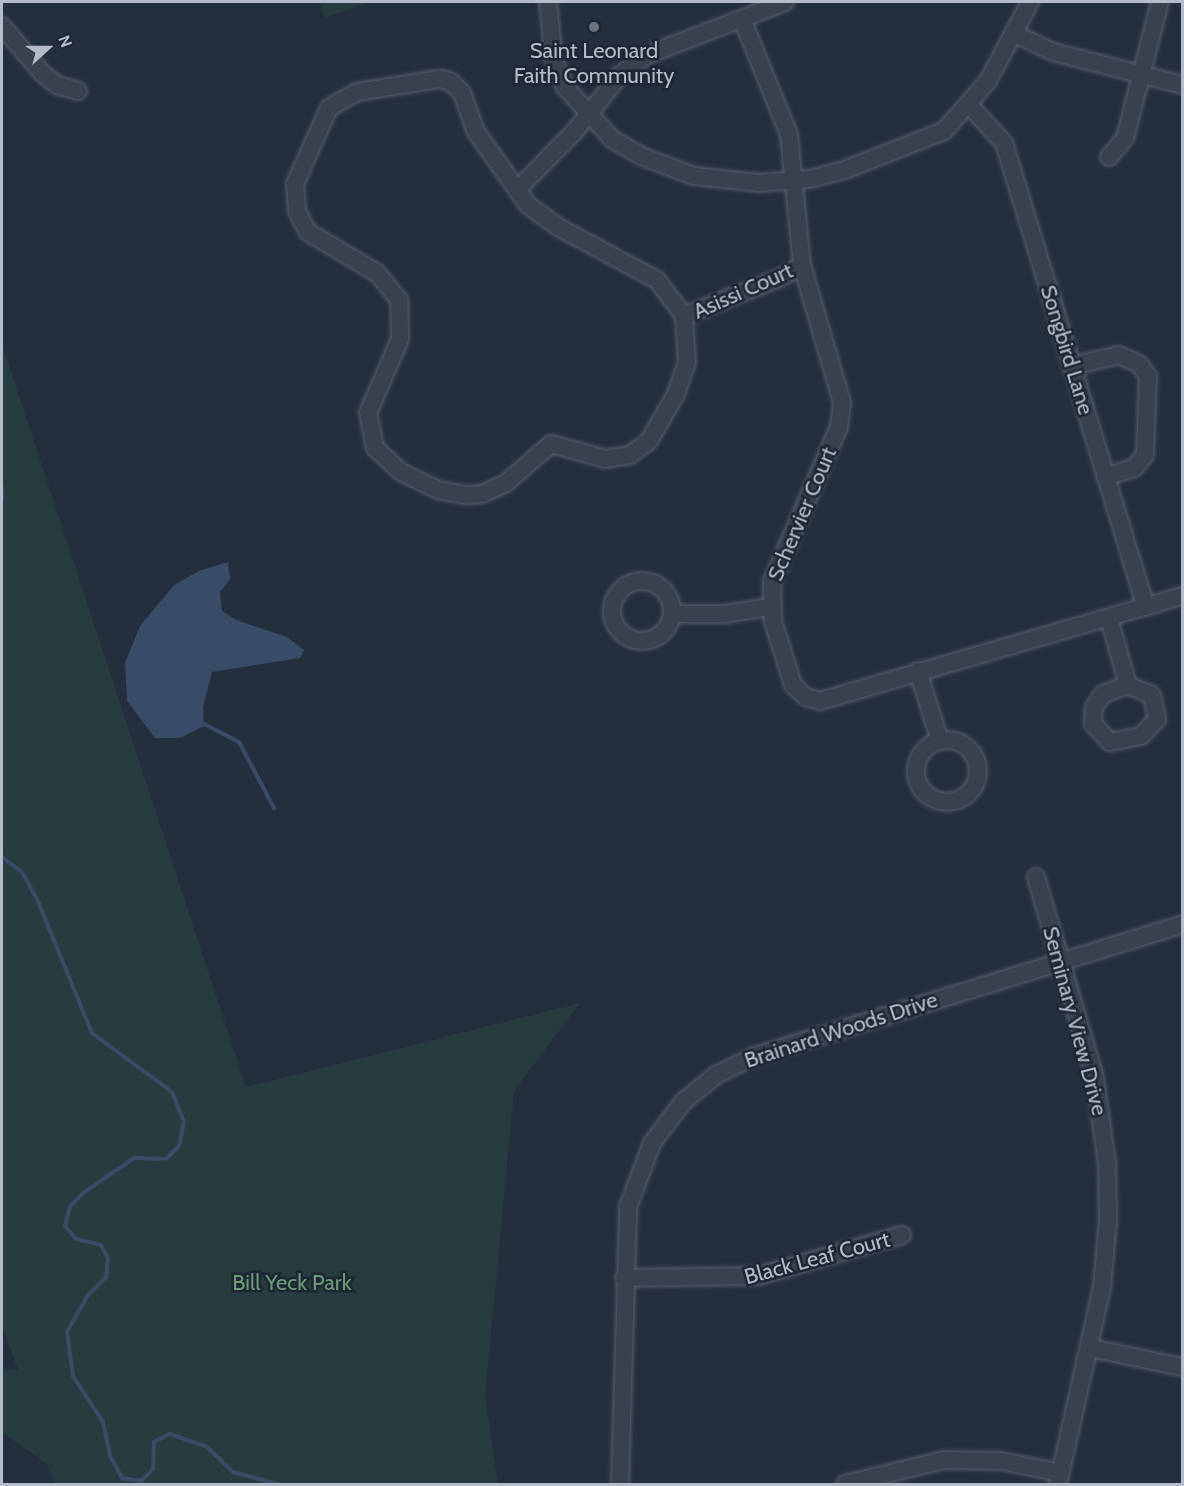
<!DOCTYPE html>
<style>
body{margin:0}
#map{position:relative;width:1184px;height:1486px;overflow:hidden;background:#242f3e;font-family:Cabin,sans-serif}
div>[style]{position:absolute}
.green>*{inset:0;background:#263c3f}
.water>*{inset:0;background:#394c67}
.stream>*{height:4px;margin:-2px;padding:0 2px;transform-origin:2px;border-radius:2px;background:#394c67}
.roads{filter:drop-shadow(0 0 2px #565f6c) drop-shadow(0 0 2px #565f6c)}
.minor>*{height:16px;margin:-8px;padding:0 8px;transform-origin:8px;border-radius:8px;background:#38414e}
.minor>.ring{margin:-8px;padding:0;box-sizing:content-box;background:none;border:16px solid #38414e;border-radius:50%}
.dots>*{width:16px;height:16px;translate:-50% -50%;box-sizing:border-box;border:3px solid #1d2633;border-radius:50%}
span{translate:-50% -50%;white-space:nowrap;text-align:center;line-height:1.15;-webkit-text-stroke:5px #1d2633;paint-order:stroke}
.poi-label{font-size:22px;color:#b4bcc9}
.street-label{font-size:22px;color:#b4bcc9}
.park-label{font-size:22px;color:#6b9a76}
.frame{position:absolute;inset:0;border:3px solid #b4bcc9;pointer-events:none}
.north{position:absolute;left:18px;top:18px;width:60px;height:60px;-webkit-text-stroke:4px #1d2633;paint-order:stroke;rotate:69deg;font-size:16px;font-weight:700;line-height:24px;text-align:center;color:#b4bcc9}
.north::after{content:'';display:block;margin:auto;width:21px;height:27px;background:#b4bcc9;clip-path:polygon(50% 0,100% 100%,50% 72%,0 100%)}
</style>
<div id="map">
<div class="green">
<i style="clip-path:polygon(319px 2px,369px 2px,325px 18px)"></i>
<i style="clip-path:polygon(2px 344px,246px 1087px,580px 1003px,514px 1091px,485px 1396px,498px 1484px,56px 1484px,47px 1464px,2px 1432px,2px 1368px,18px 1370px,2px 1326px)"></i>
</div>
<div class="water">
<i style="clip-path:polygon(228px 562px,230px 579px,220px 592px,222px 611px,236px 620px,287px 637px,304px 650px,300px 658px,212px 672px,203px 707px,204px 726px,180px 738px,155px 738px,127px 701px,125px 663px,140px 626px,174px 585px,199px 571px)"></i>
</div>
<div class="stream">
<i style="left:2px;top:488px;width:12px;rotate:90deg"></i>
<i style="left:200px;top:722px;width:44px;rotate:27.1deg"></i>
<i style="left:239px;top:742px;width:75px;rotate:62.1deg"></i>
<i style="left:2px;top:857px;width:25px;rotate:37deg"></i>
<i style="left:22px;top:872px;width:31px;rotate:61deg"></i>
<i style="left:37px;top:899px;width:145px;rotate:67.7deg"></i>
<i style="left:92px;top:1033px;width:99px;rotate:36.4deg"></i>
<i style="left:172px;top:1092px;width:31px;rotate:68deg"></i>
<i style="left:184px;top:1121px;width:25px;rotate:101deg"></i>
<i style="left:179px;top:1146px;width:18px;rotate:135deg"></i>
<i style="left:166px;top:1159px;width:32px;rotate:-178deg"></i>
<i style="left:134px;top:1158px;width:62px;rotate:145.5deg"></i>
<i style="left:83px;top:1193px;width:19px;rotate:133deg"></i>
<i style="left:70px;top:1207px;width:20px;rotate:105deg"></i>
<i style="left:65px;top:1226px;width:17px;rotate:50deg"></i>
<i style="left:76px;top:1239px;width:26px;rotate:13deg"></i>
<i style="left:101px;top:1245px;width:16px;rotate:63deg"></i>
<i style="left:108px;top:1259px;width:18px;rotate:96deg"></i>
<i style="left:106px;top:1277px;width:25px;rotate:135deg"></i>
<i style="left:88px;top:1295px;width:43px;rotate:119.6deg"></i>
<i style="left:67px;top:1332px;width:44px;rotate:82.2deg"></i>
<i style="left:73px;top:1376px;width:55px;rotate:56.9deg"></i>
<i style="left:103px;top:1422px;width:35px;rotate:78deg"></i>
<i style="left:110px;top:1456px;width:25px;rotate:61deg"></i>
<i style="left:122px;top:1478px;width:19px;rotate:9deg"></i>
<i style="left:141px;top:1481px;width:17px;rotate:-45deg"></i>
<i style="left:153px;top:1469px;width:27px;rotate:-88deg"></i>
<i style="left:154px;top:1442px;width:18px;rotate:-27deg"></i>
<i style="left:170px;top:1434px;width:39px;rotate:19deg"></i>
<i style="left:207px;top:1447px;width:36px;rotate:44deg"></i>
<i style="left:233px;top:1472px;width:47px;rotate:14.9deg"></i>
</div>
<div class="roads">
<div class="minor">
<i style="left:548px;top:2px;width:58px;rotate:84.1deg"></i>
<i style="left:554px;top:60px;width:29px;rotate:68deg"></i>
<i style="left:565px;top:87px;width:70px;rotate:47.9deg"></i>
<i style="left:612px;top:139px;width:34px;rotate:30deg"></i>
<i style="left:641px;top:156px;width:57px;rotate:20.7deg"></i>
<i style="left:694px;top:176px;width:65px;rotate:6.1deg"></i>
<i style="left:759px;top:183px;width:51px;rotate:-4.5deg"></i>
<i style="left:810px;top:179px;width:38px;rotate:-15deg"></i>
<i style="left:847px;top:169px;width:104px;rotate:-21.4deg"></i>
<i style="left:944px;top:131px;width:67px;rotate:-48.7deg"></i>
<i style="left:988px;top:81px;width:89px;rotate:-62deg"></i>
<i style="left:742px;top:19px;width:125px;rotate:67.9deg"></i>
<i style="left:789px;top:135px;width:131px;rotate:84.3deg"></i>
<i style="left:802px;top:265px;width:144px;rotate:73.8deg"></i>
<i style="left:842px;top:403px;width:24px;rotate:97deg"></i>
<i style="left:839px;top:427px;width:168px;rotate:113.5deg"></i>
<i style="left:772px;top:581px;width:40px;rotate:88.6deg"></i>
<i style="left:773px;top:621px;width:67px;rotate:72.6deg"></i>
<i style="left:793px;top:685px;width:18px;rotate:43deg"></i>
<i style="left:806px;top:697px;width:15px;rotate:16deg"></i>
<i style="left:820px;top:701px;width:377px;rotate:-16.2deg"></i>
<i style="left:2px;top:26px;width:63px;rotate:49.5deg"></i>
<i style="left:43px;top:74px;width:18px;rotate:38deg"></i>
<i style="left:57px;top:85px;width:22px;rotate:16deg"></i>
<i style="left:1013px;top:33px;width:44px;rotate:25.4deg"></i>
<i style="left:1053px;top:52px;width:133px;rotate:14.3deg"></i>
<i style="left:439px;top:79px;width:11px;rotate:10deg"></i>
<i style="left:450px;top:81px;width:17px;rotate:45deg"></i>
<i style="left:462px;top:93px;width:41px;rotate:70.3deg"></i>
<i style="left:476px;top:132px;width:90px;rotate:54.5deg"></i>
<i style="left:528px;top:205px;width:39px;rotate:36deg"></i>
<i style="left:560px;top:228px;width:110px;rotate:28.2deg"></i>
<i style="left:657px;top:280px;width:45px;rotate:53.1deg"></i>
<i style="left:684px;top:316px;width:46px;rotate:86.3deg"></i>
<i style="left:687px;top:362px;width:34px;rotate:109deg"></i>
<i style="left:676px;top:394px;width:54px;rotate:119.9deg"></i>
<i style="left:649px;top:441px;width:24px;rotate:144deg"></i>
<i style="left:630px;top:455px;width:24px;rotate:171deg"></i>
<i style="left:606px;top:459px;width:57px;rotate:-164.7deg"></i>
<i style="left:551px;top:444px;width:60px;rotate:139.1deg"></i>
<i style="left:506px;top:483px;width:26px;rotate:155deg"></i>
<i style="left:482px;top:494px;width:16px;rotate:176deg"></i>
<i style="left:466px;top:495px;width:28px;rotate:-170deg"></i>
<i style="left:438px;top:490px;width:41px;rotate:-154.1deg"></i>
<i style="left:401px;top:472px;width:35px;rotate:-137deg"></i>
<i style="left:375px;top:448px;width:36px;rotate:-101deg"></i>
<i style="left:368px;top:413px;width:81px;rotate:-66.6deg"></i>
<i style="left:400px;top:339px;width:39px;rotate:-91deg"></i>
<i style="left:399px;top:300px;width:35px;rotate:-129deg"></i>
<i style="left:377px;top:273px;width:80px;rotate:-149.3deg"></i>
<i style="left:308px;top:232px;width:24px;rotate:-118deg"></i>
<i style="left:297px;top:211px;width:27px;rotate:-94deg"></i>
<i style="left:295px;top:184px;width:83px;rotate:-65.9deg"></i>
<i style="left:329px;top:108px;width:32px;rotate:-30deg"></i>
<i style="left:357px;top:92px;width:83px;rotate:-9deg"></i>
<i style="left:969px;top:105px;width:52px;rotate:47.4deg"></i>
<i style="left:1004px;top:143px;width:485px;rotate:73deg"></i>
<i style="left:1109px;top:157px;width:25px;rotate:-50deg"></i>
<i style="left:1125px;top:138px;width:140px;rotate:-75.6deg"></i>
<i style="left:517px;top:190px;width:81px;rotate:-45.5deg"></i>
<i style="left:574px;top:132px;width:73px;rotate:-51.1deg"></i>
<i style="left:620px;top:75px;width:34px;rotate:-37deg"></i>
<i style="left:647px;top:55px;width:148px;rotate:-21deg"></i>
<i style="left:684px;top:316px;width:105px;rotate:-21.7deg"></i>
<i style="left:782px;top:277px;width:23px;rotate:-31deg"></i>
<i style="left:1072px;top:366px;width:48px;rotate:-13.2deg"></i>
<i style="left:1119px;top:355px;width:22px;rotate:24deg"></i>
<i style="left:1139px;top:364px;width:15px;rotate:53deg"></i>
<i style="left:1148px;top:376px;width:79px;rotate:92.2deg"></i>
<i style="left:1145px;top:455px;width:17px;rotate:130deg"></i>
<i style="left:1134px;top:468px;width:30px;rotate:163deg"></i>
<i class="ring" style="left:612px;top:581px;width:44px;height:44px"></i>
<i style="left:672px;top:614px;width:52px"></i>
<i style="left:724px;top:614px;width:47px;rotate:-8.7deg"></i>
<i style="left:1109px;top:618px;width:70px;rotate:74.2deg"></i>
<i style="left:918px;top:671px;width:73px;rotate:72.6deg"></i>
<i style="left:1128px;top:685px;width:26px;rotate:23deg"></i>
<i style="left:1152px;top:695px;width:25px;rotate:78deg"></i>
<i style="left:1157px;top:719px;width:23px;rotate:133deg"></i>
<i style="left:1141px;top:736px;width:32px;rotate:169deg"></i>
<i style="left:1110px;top:742px;width:25px;rotate:-133deg"></i>
<i style="left:1093px;top:724px;width:17px;rotate:-87deg"></i>
<i style="left:1094px;top:707px;width:16px;rotate:-55deg"></i>
<i style="left:1103px;top:694px;width:27px;rotate:-20deg"></i>
<i class="ring" style="left:916px;top:740px;width:46px;height:46px"></i>
<i style="left:1036px;top:877px;width:209px;rotate:73.6deg"></i>
<i style="left:1095px;top:1078px;width:86px;rotate:82deg"></i>
<i style="left:1107px;top:1163px;width:57px;rotate:89deg"></i>
<i style="left:1108px;top:1220px;width:67px;rotate:95.1deg"></i>
<i style="left:1102px;top:1287px;width:202px;rotate:102.6deg"></i>
<i style="left:624px;top:1278px;width:134px;rotate:-0.9deg"></i>
<i style="left:758px;top:1276px;width:150px;rotate:-15.9deg"></i>
<i style="left:1090px;top:1348px;width:94px;rotate:11.7deg"></i>
<i style="left:620px;top:1484px;width:277px;rotate:-88.3deg"></i>
<i style="left:628px;top:1207px;width:68px;rotate:-69.4deg"></i>
<i style="left:652px;top:1143px;width:51px;rotate:-52.9deg"></i>
<i style="left:683px;top:1102px;width:43px;rotate:-39.3deg"></i>
<i style="left:716px;top:1075px;width:43px;rotate:-26deg"></i>
<i style="left:755px;top:1056px;width:447px;rotate:-17.1deg"></i>
<i style="left:845px;top:1484px;width:102px;rotate:-13.6deg"></i>
<i style="left:944px;top:1460px;width:57px;rotate:1deg"></i>
<i style="left:1001px;top:1461px;width:61px;rotate:11.3deg"></i>
</div>
</div>
<div class="dots">
<i style="left:594px;top:27px;background:#6b7280"></i>
</div>
<div class="poi-label">
<span style="left:594px;top:63px">Saint Leonard<br>Faith Community</span>
</div>
<div class="street-label">
<span style="left:743px;top:291px;rotate:-24deg">Asissi Court</span>
<span style="left:1067px;top:350px;rotate:73deg">Songbird Lane</span>
<span style="left:802px;top:514px;rotate:-67deg">Schervier Court</span>
<span style="left:1075px;top:1021px;rotate:75deg">Seminary View Drive</span>
<span style="left:841px;top:1030px;rotate:-18deg">Brainard Woods Drive</span>
<span style="left:817px;top:1258px;rotate:-15deg">Black Leaf Court</span>
</div>
<div class="park-label">
<span style="left:292px;top:1283px">Bill Yeck Park</span>
</div>
<div class="frame"></div>
<div class="north">N</div>
</div>
